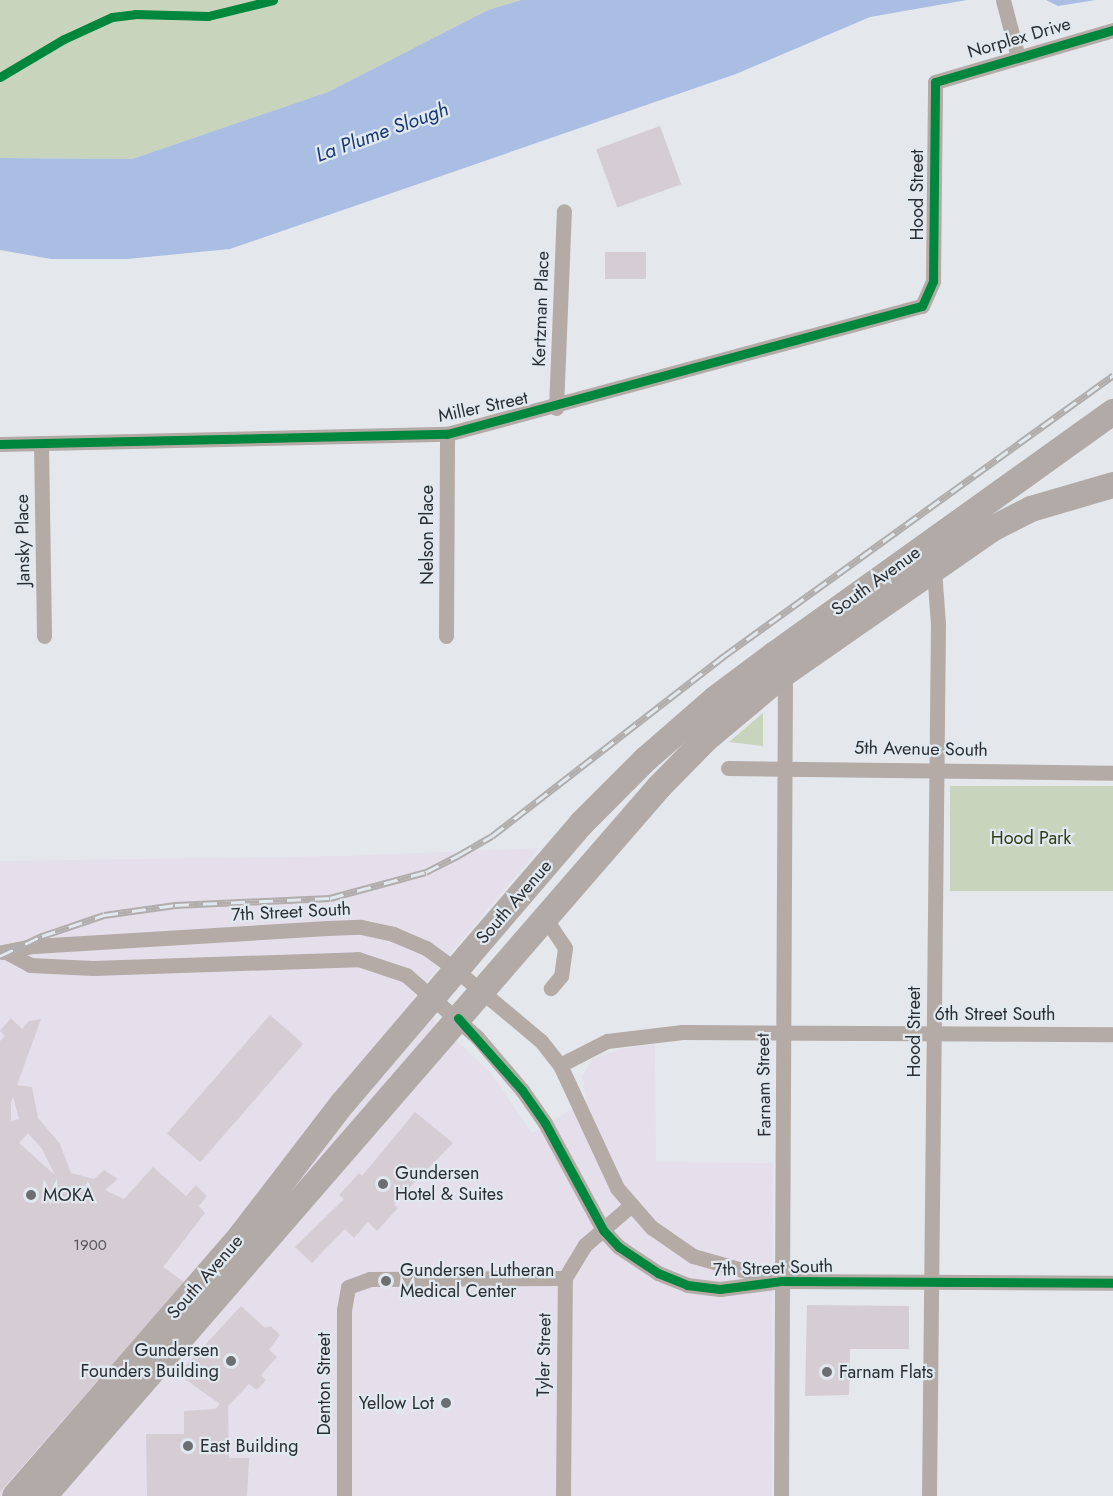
<!DOCTYPE html>
<style>
body{margin:0}
#map{position:relative;width:1113px;height:1496px;overflow:hidden;background:#e4e8ec;font-family:Jost,sans-serif}
div>[style]{position:absolute}
.medical>*{inset:0;background:#e5dfeb}
.green>*{inset:0;background:#c8d4bb;transform-origin:0 0}
.water>*{inset:0;background:#a9bee2}
.building>*{inset:0;background:#d5ccd4;transform-origin:0 0}
.minor>*{height:15px;margin:-7.5px;padding:0 7.5px;transform-origin:7.5px;border-radius:7.5px;background:#b4aba6}
.trunk>*{height:26px;margin:-13px;padding:0 13px;transform-origin:13px;border-radius:13px;background:#b1aaa6}
.rail>*{height:7px;margin-top:-3.5px;transform-origin:0;background:repeating-linear-gradient(90deg,#e0e8f0 0 14px,#b0adac 0 28px);box-sizing:border-box;border-block:2px solid #b0adac}
.cycleway>*{height:9px;margin:-4.5px;padding:0 4.5px;transform-origin:4.5px;border-radius:4.5px;background:#00873e}
.dots>*{width:16px;height:16px;translate:-50% -50%;box-sizing:border-box;border:3px solid #e0e8f0;border-radius:50%}
span{translate:-50% -50%;white-space:nowrap;text-align:center;line-height:1.15;-webkit-text-stroke:4.5px #e0e8f0;paint-order:stroke}
.number-label{font-size:15px;color:#56565a}
.number-label span{-webkit-text-stroke-width:0}
.street-label{font-size:18px;color:#2b2e31}
.park-label{font-size:18px;color:#2f3c13}
.poi-label{font-size:18px;color:#2b2e31}
.left{translate:0 -50%;text-align:left}
.right{translate:-100% -50%;text-align:right}
.water-label{font-size:20px;color:#193974;font-style:italic}
</style>
<div id="map">
<div class="medical">
<i style="clip-path:polygon(540px 848px,412px 999px,490px 1072px,532px 1133px,587px 1100px,582px 1076px,593px 1059px,621px 1049px,655px 1044px,656px 1162px,773px 1163px,772px 1496px,0 1496px,0 861px,343px 856px)"></i>
</div>
<div class="green">
<i style="clip-path:polygon(0 0,521px 0,488px 10px,328px 92px,132px 159px,0 158px)"></i>
<i style="clip-path:polygon(763px 713px,763px 746px,729px 742px)"></i>
<i style="left:950px;top:786px;width:163px;height:105px"></i>
</div>
<div class="water">
<i style="clip-path:polygon(521px 0,967px 0,870px 17px,736px 74px,230px 249px,127px 259px,51px 259px,0 250px,0 158px,132px 159px,328px 92px,488px 10px)"></i>
<i style="clip-path:polygon(1046px 0,1096px 0,1058px 6px)"></i>
</div>
<div class="building">
<i style="left:660px;top:126px;width:62px;height:68px;rotate:70deg"></i>
<i style="left:605px;top:252px;width:41px;height:27px"></i>
<i style="left:270px;top:1015px;width:44px;height:157px;rotate:41deg"></i>
<i style="clip-path:polygon(evenodd,11px 1018px,22px 1029px,29px 1021px,41px 1019px,17px 1085px,32px 1087px,38px 1118px,60px 1144px,71px 1173px,94px 1179px,104px 1170px,118px 1179px,105px 1190px,124px 1199px,153px 1167px,186px 1196px,196px 1185px,207px 1196px,199px 1206px,205px 1213px,163px 1267px,184px 1282px,0 1492px,0 1041px,5px 1036px,0 1031px,11px 1018px,13px 1096px,19px 1119px,11px 1121px,11px 1102px,13px 1096px,11px 1018px,28px 1133px,42px 1149px,55px 1175px,19px 1143px,28px 1133px)"></i>
<i style="clip-path:polygon(415px 1112px,453px 1143px,406px 1191px,394px 1205px,398px 1208px,377px 1231px,368px 1222px,354px 1238px,345px 1229px,312px 1263px,295px 1247px,344px 1199px,339px 1195px,359px 1173px,362px 1176px)"></i>
<i style="clip-path:polygon(807px 1305px,909px 1306px,909px 1349px,850px 1349px,849px 1395px,805px 1396px)"></i>
<i style="clip-path:polygon(241px 1306px,265px 1328px,271px 1326px,280px 1335px,269px 1350px,277px 1357px,261px 1375px,266px 1380px,257px 1390px,249px 1384px,228px 1406px,229px 1458px,249px 1458px,247px 1496px,147px 1496px,146px 1434px,184px 1434px,184px 1411px,215px 1409px,220px 1404px,178px 1374px)"></i>
</div>
<div class="minor">
<i style="left:1003px;top:0;width:59px;rotate:75.3deg"></i>
<i style="left:556px;top:408px;width:197px;rotate:-87.7deg"></i>
<i style="left:41px;top:443px;width:193px;rotate:89.1deg"></i>
<i style="left:0;top:444px;width:447px;rotate:-1.3deg"></i>
<i style="left:447px;top:434px;width:492px;rotate:-15.1deg"></i>
<i style="left:922px;top:306px;width:27px;rotate:-66deg"></i>
<i style="left:933px;top:281px;width:199px;rotate:-89.4deg"></i>
<i style="left:935px;top:82px;width:185px;rotate:-16.3deg"></i>
<i style="left:446px;top:636px;width:202px;rotate:-89.7deg"></i>
<i style="left:728px;top:768px;width:385px;rotate:0.7deg"></i>
<i style="left:545px;top:918px;width:36px;rotate:56deg"></i>
<i style="left:565px;top:948px;width:28px;rotate:98deg"></i>
<i style="left:561px;top:976px;width:16px;rotate:130deg"></i>
<i style="left:2px;top:952px;width:33px;rotate:-11deg"></i>
<i style="left:34px;top:946px;width:294px;rotate:-3.5deg"></i>
<i style="left:327px;top:928px;width:34px;rotate:-2deg"></i>
<i style="left:361px;top:927px;width:33px;rotate:12deg"></i>
<i style="left:393px;top:934px;width:36px;rotate:23deg"></i>
<i style="left:426px;top:948px;width:37px;rotate:36deg"></i>
<i style="left:456px;top:970px;width:111px;rotate:39.9deg"></i>
<i style="left:541px;top:1041px;width:31px;rotate:52deg"></i>
<i style="left:560px;top:1065px;width:136px;rotate:65.1deg"></i>
<i style="left:617px;top:1188px;width:52px;rotate:48.9deg"></i>
<i style="left:651px;top:1227px;width:51px;rotate:34.6deg"></i>
<i style="left:693px;top:1256px;width:84px;rotate:15.9deg"></i>
<i style="left:6px;top:952px;width:27px;rotate:28deg"></i>
<i style="left:30px;top:965px;width:63px;rotate:2.7deg"></i>
<i style="left:93px;top:968px;width:265px;rotate:-1.9deg"></i>
<i style="left:358px;top:959px;width:51px;rotate:18.4deg"></i>
<i style="left:406px;top:975px;width:94px;rotate:41.1deg"></i>
<i style="left:477px;top:1037px;width:70px;rotate:49.7deg"></i>
<i style="left:522px;top:1090px;width:40px;rotate:55.1deg"></i>
<i style="left:545px;top:1123px;width:122px;rotate:61.5deg"></i>
<i style="left:603px;top:1230px;width:23px;rotate:47deg"></i>
<i style="left:619px;top:1247px;width:47px;rotate:33.7deg"></i>
<i style="left:658px;top:1273px;width:31px;rotate:22deg"></i>
<i style="left:687px;top:1285px;width:33px;rotate:7deg"></i>
<i style="left:720px;top:1289px;width:63px;rotate:-7.4deg"></i>
<i style="left:782px;top:1281px;width:331px;rotate:0.3deg"></i>
<i style="left:560px;top:1065px;width:53px;rotate:-27.1deg"></i>
<i style="left:607px;top:1041px;width:76px;rotate:-6.8deg"></i>
<i style="left:682px;top:1032px;width:431px;rotate:0.3deg"></i>
<i style="left:344px;top:1496px;width:186px;rotate:-90deg"></i>
<i style="left:344px;top:1310px;width:23px;rotate:-80deg"></i>
<i style="left:348px;top:1287px;width:23px;rotate:-20deg"></i>
<i style="left:370px;top:1279px;width:195px;rotate:-0.3deg"></i>
<i style="left:563px;top:1496px;width:218px;rotate:-89.5deg"></i>
<i style="left:565px;top:1278px;width:39px;rotate:-59deg"></i>
<i style="left:585px;top:1245px;width:60px;rotate:-40.9deg"></i>
<i style="left:781px;top:1496px;width:823px;rotate:-89.72deg"></i>
<i style="left:929px;top:1496px;width:872px;rotate:-89.41deg"></i>
<i style="left:938px;top:624px;width:55px;rotate:-94.2deg"></i>
</div>
<div class="trunk">
<i style="left:15px;top:1496px;width:343px;rotate:-49deg"></i>
<i style="left:240px;top:1237px;width:169px;rotate:-52.5deg"></i>
<i style="left:343px;top:1103px;width:193px;rotate:-49.6deg"></i>
<i style="left:468px;top:956px;width:175px;rotate:-49.4deg"></i>
<i style="left:582px;top:823px;width:91px;rotate:-45deg"></i>
<i style="left:646px;top:759px;width:91px;rotate:-41deg"></i>
<i style="left:715px;top:699px;width:75px;rotate:-36.9deg"></i>
<i style="left:775px;top:654px;width:416px;rotate:-35.6deg"></i>
<i style="left:44px;top:1496px;width:939px;rotate:-49.06deg"></i>
<i style="left:659px;top:787px;width:67px;rotate:-45.6deg"></i>
<i style="left:706px;top:739px;width:103px;rotate:-39.9deg"></i>
<i style="left:785px;top:673px;width:252px;rotate:-34.8deg"></i>
<i style="left:992px;top:529px;width:44px;rotate:-27.1deg"></i>
<i style="left:1031px;top:509px;width:85px;rotate:-16.3deg"></i>
</div>
<div class="rail">
<i style="left:0;top:956px;width:47px;rotate:-25.5deg"></i>
<i style="left:42px;top:936px;width:65px;rotate:-18.7deg"></i>
<i style="left:104px;top:915px;width:72px;rotate:-8deg"></i>
<i style="left:175px;top:905px;width:155px;rotate:-2.6deg"></i>
<i style="left:330px;top:898px;width:99px;rotate:-15.2deg"></i>
<i style="left:426px;top:872px;width:37px;rotate:-27deg"></i>
<i style="left:459px;top:855px;width:38px;rotate:-30deg"></i>
<i style="left:492px;top:836px;width:294px;rotate:-37.8deg"></i>
<i style="left:724px;top:656px;width:480px;rotate:-35.8deg"></i>
</div>
<div class="cycleway">
<i style="left:0;top:77px;width:74px;rotate:-30.7deg"></i>
<i style="left:64px;top:39px;width:53px;rotate:-24.6deg"></i>
<i style="left:112px;top:17px;width:23px;rotate:-7deg"></i>
<i style="left:135px;top:14px;width:73px;rotate:1.6deg"></i>
<i style="left:208px;top:16px;width:67px;rotate:-13.8deg"></i>
<i style="left:0;top:444px;width:447px;rotate:-1.3deg"></i>
<i style="left:447px;top:434px;width:492px;rotate:-15.1deg"></i>
<i style="left:922px;top:306px;width:27px;rotate:-66deg"></i>
<i style="left:933px;top:281px;width:199px;rotate:-89.4deg"></i>
<i style="left:935px;top:82px;width:185px;rotate:-16.3deg"></i>
<i style="left:458px;top:1018px;width:96px;rotate:48.4deg"></i>
<i style="left:522px;top:1090px;width:40px;rotate:55.1deg"></i>
<i style="left:545px;top:1123px;width:122px;rotate:61.5deg"></i>
<i style="left:603px;top:1230px;width:23px;rotate:47deg"></i>
<i style="left:619px;top:1247px;width:47px;rotate:33.7deg"></i>
<i style="left:658px;top:1273px;width:31px;rotate:22deg"></i>
<i style="left:687px;top:1285px;width:33px;rotate:7deg"></i>
<i style="left:720px;top:1289px;width:63px;rotate:-7.4deg"></i>
<i style="left:782px;top:1281px;width:331px;rotate:0.3deg"></i>
</div>
<div class="dots">
<i style="left:383px;top:1184px;background:#6c6f72"></i>
<i style="left:31px;top:1195px;background:#6c6f72"></i>
<i style="left:386px;top:1281px;background:#6c6f72"></i>
<i style="left:231px;top:1361px;background:#6c6f72"></i>
<i style="left:827px;top:1372px;background:#6c6f72"></i>
<i style="left:446px;top:1403px;background:#6c6f72"></i>
<i style="left:188px;top:1446px;background:#6c6f72"></i>
</div>
<div class="number-label">
<span style="left:90px;top:1246px">1900</span>
</div>
<div class="street-label">
<span style="left:1019px;top:38px;rotate:-16deg">Norplex Drive</span>
<span style="left:917px;top:195px;rotate:-90deg">Hood Street</span>
<span style="left:541px;top:309px;rotate:-88deg">Kertzman Place</span>
<span style="left:483px;top:407px;rotate:-12deg">Miller Street</span>
<span style="left:427px;top:535px;rotate:-90deg">Nelson Place</span>
<span style="left:23px;top:540px;rotate:-91deg">Jansky Place</span>
<span style="left:876px;top:581px;rotate:-36deg">South Avenue</span>
<span style="left:921px;top:749px;rotate:1deg">5th Avenue South</span>
<span style="left:514px;top:902px;rotate:-49deg">South Avenue</span>
<span style="left:291px;top:912px;rotate:-3deg">7th Street South</span>
<span style="left:995px;top:1014px">6th Street South</span>
<span style="left:914px;top:1032px;rotate:-90deg">Hood Street</span>
<span style="left:764px;top:1085px;rotate:-91deg">Farnam Street</span>
<span style="left:773px;top:1268px;rotate:-2deg">7th Street South</span>
<span style="left:205px;top:1277px;rotate:-49deg">South Avenue</span>
<span style="left:544px;top:1355px;rotate:-89deg">Tyler Street</span>
<span style="left:324px;top:1384px;rotate:-90deg">Denton Street</span>
</div>
<div class="park-label">
<span style="left:1031px;top:838px">Hood Park</span>
</div>
<div class="poi-label">
<span class="left" style="left:395px;top:1184px">Gundersen<br>Hotel &amp; Suites</span>
<span class="left" style="left:43px;top:1195px">MOKA</span>
<span class="left" style="left:400px;top:1281px">Gundersen Lutheran<br>Medical Center</span>
<span class="right" style="left:219px;top:1361px">Gundersen<br>Founders Building</span>
<span class="left" style="left:839px;top:1372px">Farnam Flats</span>
<span class="right" style="left:434px;top:1403px">Yellow Lot</span>
<span class="left" style="left:200px;top:1446px">East Building</span>
</div>
<div class="water-label">
<span style="left:382px;top:132px;rotate:-20deg">La Plume Slough</span>
</div>
</div>
